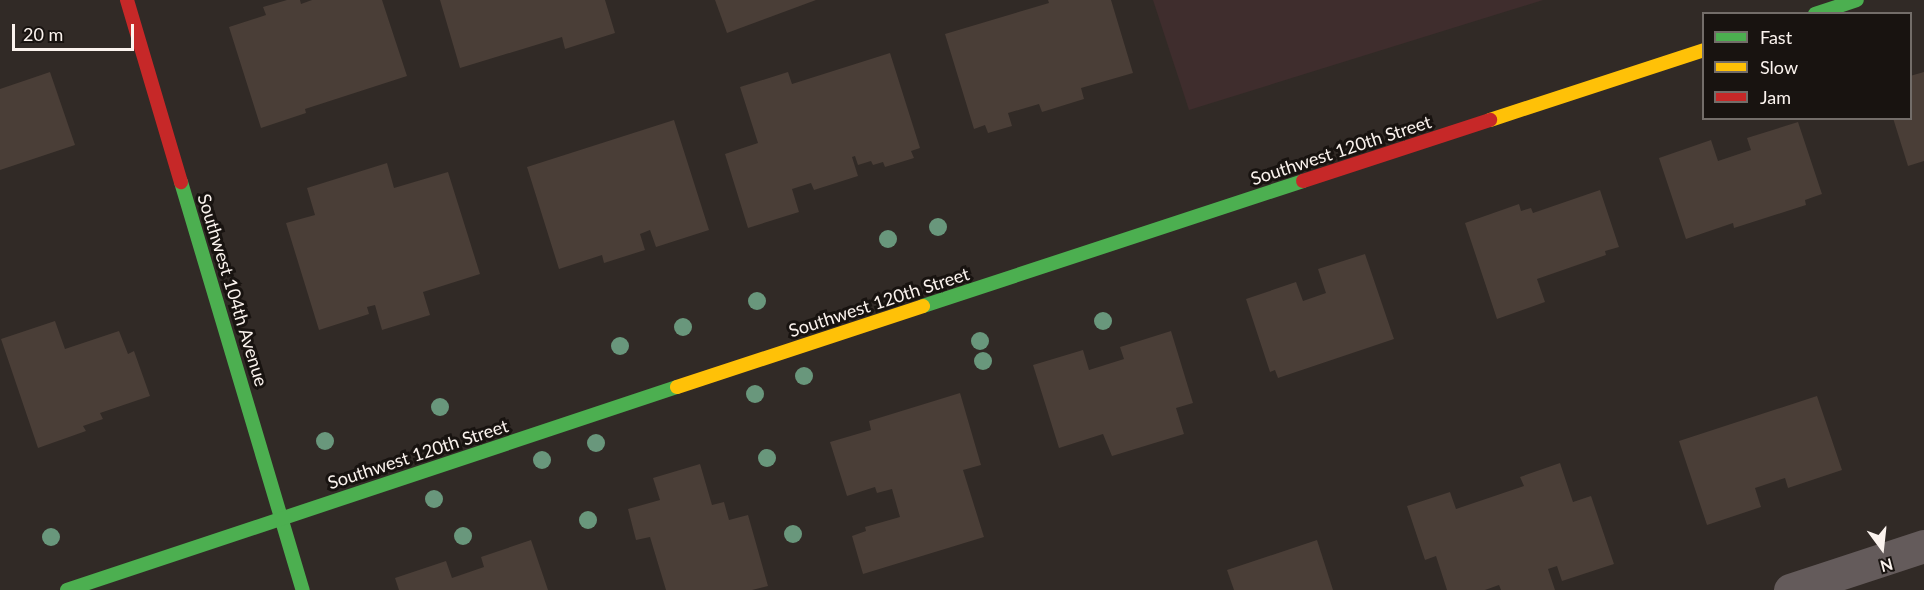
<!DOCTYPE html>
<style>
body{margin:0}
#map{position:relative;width:1924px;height:590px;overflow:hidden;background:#312a26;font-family:Lato,sans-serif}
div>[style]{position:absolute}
.education>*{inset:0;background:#3f2d2d}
.building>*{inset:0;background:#4a3e37}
.street>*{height:33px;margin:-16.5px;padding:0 16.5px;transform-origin:16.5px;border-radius:16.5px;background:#645b5b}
.fast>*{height:14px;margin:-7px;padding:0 7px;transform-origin:7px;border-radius:7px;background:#4caf50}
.slow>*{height:14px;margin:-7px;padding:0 7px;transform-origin:7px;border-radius:7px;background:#ffc107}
.jam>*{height:14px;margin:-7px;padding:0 7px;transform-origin:7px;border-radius:7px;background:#c62828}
.trees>*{width:18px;height:18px;margin:-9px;border-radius:50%;background:#69977c}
span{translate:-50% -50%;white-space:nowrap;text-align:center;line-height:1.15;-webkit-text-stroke:6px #181310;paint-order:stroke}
.street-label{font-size:18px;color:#fbf3ee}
.legend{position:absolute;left:1702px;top:12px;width:210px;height:108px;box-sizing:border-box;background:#181310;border:2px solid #736d69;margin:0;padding:8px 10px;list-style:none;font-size:18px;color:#fbf3ee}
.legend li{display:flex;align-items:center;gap:12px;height:30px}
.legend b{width:30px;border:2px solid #736d69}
.north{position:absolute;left:1852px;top:518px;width:60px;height:60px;-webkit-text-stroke:4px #181310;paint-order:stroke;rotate:165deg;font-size:16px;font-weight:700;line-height:24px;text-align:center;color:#fbf3ee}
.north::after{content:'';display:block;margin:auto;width:21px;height:27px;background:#fbf3ee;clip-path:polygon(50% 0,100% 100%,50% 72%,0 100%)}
.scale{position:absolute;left:12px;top:24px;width:122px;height:27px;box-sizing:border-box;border:3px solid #fbf3ee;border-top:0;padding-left:8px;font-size:18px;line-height:21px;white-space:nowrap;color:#fbf3ee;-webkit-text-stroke:4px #181310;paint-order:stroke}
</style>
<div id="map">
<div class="education">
<i style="clip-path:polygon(1153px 0,1543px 0,1189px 110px)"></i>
</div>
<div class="building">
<i style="clip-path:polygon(287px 0,300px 0,301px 4px,312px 0,382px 0,407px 76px,305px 109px,306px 113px,261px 128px,229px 27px,266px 15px,263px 7px)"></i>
<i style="clip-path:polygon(440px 0,605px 0,615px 33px,565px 49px,562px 37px,460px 68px)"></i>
<i style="clip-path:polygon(715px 0,816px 0,727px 33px)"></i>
<i style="clip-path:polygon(1048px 0,1111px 0,1133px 73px,1081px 88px,1084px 99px,1042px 112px,1039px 104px,1008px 113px,1012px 126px,988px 133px,985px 125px,974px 129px,945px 34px,1049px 3px)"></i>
<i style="clip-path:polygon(890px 53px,920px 148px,911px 151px,914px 158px,885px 167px,883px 162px,873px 165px,871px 161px,858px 165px,855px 156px,852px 157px,858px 176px,814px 190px,811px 183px,792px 189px,799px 212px,748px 228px,725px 154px,758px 143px,740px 87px,788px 72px,792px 84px)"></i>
<i style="clip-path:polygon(50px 72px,75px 145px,0 170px,0 89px)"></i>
<i style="clip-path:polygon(1924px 72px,1924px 161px,1908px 166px,1893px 118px,1910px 118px,1910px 76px)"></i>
<i style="clip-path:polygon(674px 120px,709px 230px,656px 247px,650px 230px,640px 234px,645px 250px,604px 263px,602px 255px,559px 269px,527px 167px)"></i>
<i style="clip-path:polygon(1798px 122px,1822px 194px,1805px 200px,1806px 205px,1734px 228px,1733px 223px,1686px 239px,1659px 158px,1711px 140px,1718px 161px,1751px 150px,1747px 138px)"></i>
<i style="clip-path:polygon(387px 163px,394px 188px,448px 172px,480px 274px,423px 292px,430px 315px,382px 330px,375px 305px,367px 307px,369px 314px,319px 330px,286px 223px,315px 215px,307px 188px)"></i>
<i style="clip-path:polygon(1600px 190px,1619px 247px,1605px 251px,1606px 255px,1537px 279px,1545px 302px,1497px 319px,1465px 223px,1519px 204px,1521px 211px,1531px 208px,1533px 213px)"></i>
<i style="clip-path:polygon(1365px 254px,1394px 339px,1278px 378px,1275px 370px,1270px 372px,1246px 299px,1296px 282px,1303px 301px,1326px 293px,1318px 269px)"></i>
<i style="clip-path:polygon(55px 321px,65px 349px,119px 331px,128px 354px,134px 351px,150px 396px,100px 413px,103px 419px,83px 426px,86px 431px,38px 448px,1px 339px)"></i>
<i style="clip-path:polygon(1171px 331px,1193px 403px,1176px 408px,1184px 434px,1112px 456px,1103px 434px,1059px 448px,1033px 365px,1083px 350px,1089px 370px,1124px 359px,1120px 347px)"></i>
<i style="clip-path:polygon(960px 393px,981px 465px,963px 470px,984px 537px,863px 574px,852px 536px,866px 531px,865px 527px,900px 517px,892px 489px,877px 493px,875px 487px,847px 496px,830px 442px,871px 430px,869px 421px)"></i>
<i style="clip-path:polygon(1817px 396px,1842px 470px,1788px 488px,1785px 478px,1755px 488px,1761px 507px,1707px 525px,1679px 441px)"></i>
<i style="clip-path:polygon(1560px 463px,1573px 502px,1591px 496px,1614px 564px,1562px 581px,1557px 566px,1548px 569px,1555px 590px,1501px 590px,1499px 585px,1485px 590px,1447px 590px,1436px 556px,1425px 560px,1407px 506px,1450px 492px,1456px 509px,1524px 486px,1520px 477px)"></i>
<i style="clip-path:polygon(700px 464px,712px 505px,724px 502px,729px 520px,748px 515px,768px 586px,752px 590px,666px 590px,650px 537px,636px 540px,628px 509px,660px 500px,653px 478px)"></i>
<i style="clip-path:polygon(531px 540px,548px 590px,399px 590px,395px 578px,446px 561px,452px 578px,484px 567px,481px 557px)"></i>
<i style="clip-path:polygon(1317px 540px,1333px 590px,1234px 590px,1227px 570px)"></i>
</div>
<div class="street">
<i style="left:1790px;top:590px;width:141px;rotate:-18.2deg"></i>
</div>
<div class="fast">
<i style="left:1815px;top:14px;width:44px;rotate:-18.4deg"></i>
<i style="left:181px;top:182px;width:426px;rotate:73.4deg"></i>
<i style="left:923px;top:306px;width:400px;rotate:-18.2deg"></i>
<i style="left:67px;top:590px;width:643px;rotate:-18.41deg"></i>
</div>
<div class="slow">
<i style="left:1490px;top:120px;width:225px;rotate:-18.1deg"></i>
<i style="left:677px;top:387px;width:259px;rotate:-18.2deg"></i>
</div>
<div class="jam">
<i style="left:127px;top:0;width:190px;rotate:73.5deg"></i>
<i style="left:1303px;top:181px;width:197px;rotate:-18.1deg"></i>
</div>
<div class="trees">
<i style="left:938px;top:227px"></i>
<i style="left:888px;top:239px"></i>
<i style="left:757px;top:301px"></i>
<i style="left:1103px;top:321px"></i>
<i style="left:683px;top:327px"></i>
<i style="left:980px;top:341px"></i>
<i style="left:620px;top:346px"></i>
<i style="left:983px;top:361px"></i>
<i style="left:804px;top:376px"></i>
<i style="left:755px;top:394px"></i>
<i style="left:440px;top:407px"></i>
<i style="left:325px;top:441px"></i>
<i style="left:596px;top:443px"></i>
<i style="left:767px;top:458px"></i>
<i style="left:542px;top:460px"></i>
<i style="left:434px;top:499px"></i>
<i style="left:588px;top:520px"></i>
<i style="left:793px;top:534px"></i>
<i style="left:463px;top:536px"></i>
<i style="left:51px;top:537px"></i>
</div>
<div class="street-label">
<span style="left:1341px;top:150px;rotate:-18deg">Southwest 120th Street</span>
<span style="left:233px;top:290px;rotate:73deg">Southwest 104th Avenue</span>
<span style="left:879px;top:302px;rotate:-18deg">Southwest 120th Street</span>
<span style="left:418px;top:454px;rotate:-18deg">Southwest 120th Street</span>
</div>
<ul class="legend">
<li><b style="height:8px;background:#4caf50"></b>Fast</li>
<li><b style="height:8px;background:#ffc107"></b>Slow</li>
<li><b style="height:8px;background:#c62828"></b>Jam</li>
</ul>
<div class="north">N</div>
<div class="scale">20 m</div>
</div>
